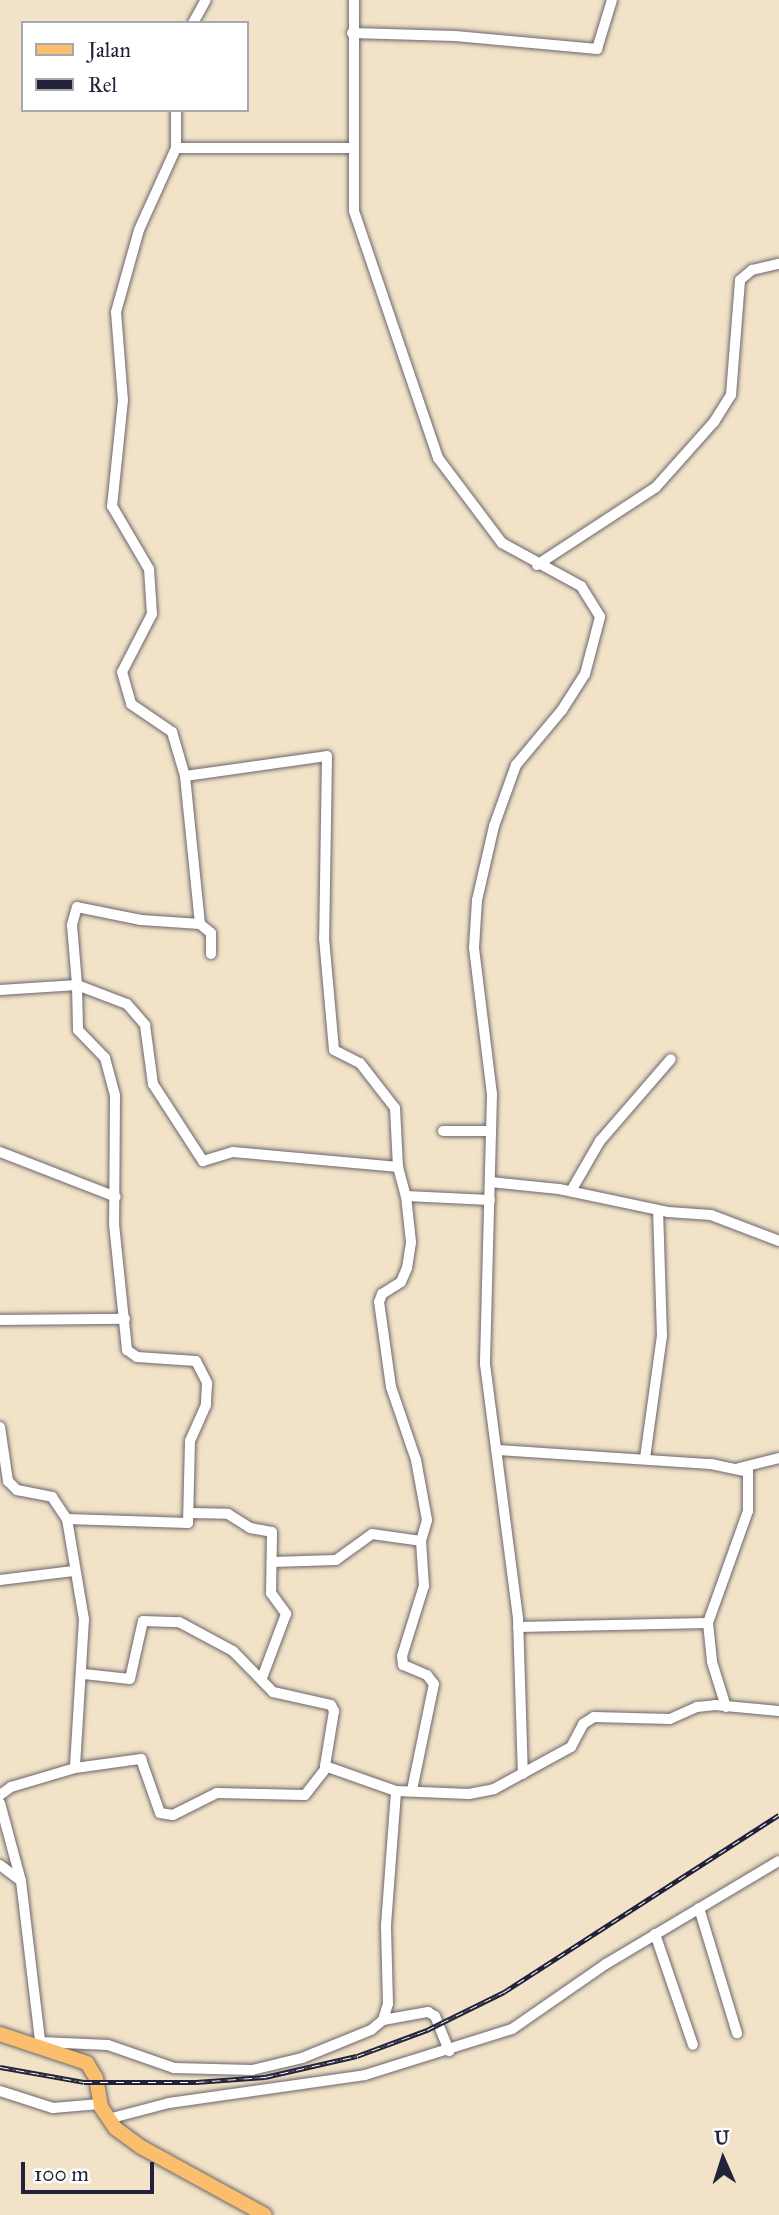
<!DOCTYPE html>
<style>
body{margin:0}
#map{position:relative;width:779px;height:2215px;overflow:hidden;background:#f2e3c8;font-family:"IM FELL Great Primer",serif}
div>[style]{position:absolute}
.roads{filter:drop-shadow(0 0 2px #6b666c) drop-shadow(0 0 2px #6b666c)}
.minor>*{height:10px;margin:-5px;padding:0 5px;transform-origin:5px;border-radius:5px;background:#fff}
.major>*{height:14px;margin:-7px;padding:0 7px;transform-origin:7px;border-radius:7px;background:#fabe6d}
.rail>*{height:5px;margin-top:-2.5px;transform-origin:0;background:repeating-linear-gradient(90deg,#fff 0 8px,#22223b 0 16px);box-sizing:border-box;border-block:2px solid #22223b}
span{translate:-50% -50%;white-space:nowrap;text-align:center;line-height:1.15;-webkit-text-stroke:5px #fff;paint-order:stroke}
.legend{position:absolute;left:21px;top:21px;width:228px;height:91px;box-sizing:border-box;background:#fff;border:2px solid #a7a7b1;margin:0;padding:9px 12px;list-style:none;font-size:21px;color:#22223b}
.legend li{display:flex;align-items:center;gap:14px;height:35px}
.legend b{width:35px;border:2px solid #a7a7b1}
.north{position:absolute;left:688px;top:2124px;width:70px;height:70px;-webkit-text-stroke:5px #fff;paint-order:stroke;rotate:357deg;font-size:19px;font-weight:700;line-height:28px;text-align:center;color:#22223b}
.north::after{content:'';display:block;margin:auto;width:24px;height:32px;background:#22223b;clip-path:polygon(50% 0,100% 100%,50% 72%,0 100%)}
.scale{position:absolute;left:21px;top:2162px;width:133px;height:32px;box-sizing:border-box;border:4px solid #22223b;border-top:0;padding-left:9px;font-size:21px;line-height:24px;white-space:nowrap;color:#22223b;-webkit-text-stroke:5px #fff;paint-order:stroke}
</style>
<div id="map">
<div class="roads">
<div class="minor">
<i style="left:354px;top:0;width:211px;rotate:90deg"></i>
<i style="left:354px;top:211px;width:261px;rotate:71.2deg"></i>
<i style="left:438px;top:458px;width:106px;rotate:53deg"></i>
<i style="left:502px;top:543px;width:90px;rotate:28.6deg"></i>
<i style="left:581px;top:586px;width:36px;rotate:58deg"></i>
<i style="left:600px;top:617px;width:59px;rotate:104.7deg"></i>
<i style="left:585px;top:674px;width:43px;rotate:122.6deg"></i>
<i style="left:562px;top:710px;width:72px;rotate:129.9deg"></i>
<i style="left:516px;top:765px;width:65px;rotate:109.8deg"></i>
<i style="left:494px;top:826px;width:76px;rotate:102.9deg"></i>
<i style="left:477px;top:900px;width:48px;rotate:93.6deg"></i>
<i style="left:474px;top:948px;width:147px;rotate:83deg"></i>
<i style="left:492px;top:1094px;width:270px;rotate:91.5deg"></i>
<i style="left:485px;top:1364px;width:256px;rotate:82.6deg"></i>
<i style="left:518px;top:1618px;width:156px;rotate:88.2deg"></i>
<i style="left:193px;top:23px;width:26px;rotate:-61deg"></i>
<i style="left:352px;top:33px;width:103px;rotate:1.7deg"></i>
<i style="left:455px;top:36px;width:143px;rotate:5.2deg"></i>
<i style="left:597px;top:49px;width:51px;rotate:-73deg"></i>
<i style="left:176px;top:110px;width:38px;rotate:90deg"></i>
<i style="left:176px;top:148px;width:90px;rotate:114.3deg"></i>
<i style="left:139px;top:230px;width:85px;rotate:105.7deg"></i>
<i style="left:116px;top:312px;width:88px;rotate:85.5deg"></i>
<i style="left:123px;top:400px;width:107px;rotate:95.9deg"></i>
<i style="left:112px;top:506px;width:73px;rotate:59.6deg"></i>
<i style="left:149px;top:569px;width:45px;rotate:86.2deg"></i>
<i style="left:152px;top:614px;width:65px;rotate:117.3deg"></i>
<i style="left:122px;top:672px;width:33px;rotate:74deg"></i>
<i style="left:131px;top:704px;width:50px;rotate:34.3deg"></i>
<i style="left:172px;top:732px;width:46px;rotate:73.5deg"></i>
<i style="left:176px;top:148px;width:177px"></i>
<i style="left:537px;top:565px;width:142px;rotate:-33.2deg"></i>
<i style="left:656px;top:487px;width:87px;rotate:-48.3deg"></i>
<i style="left:714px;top:422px;width:32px;rotate:-58deg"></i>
<i style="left:731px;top:395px;width:115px;rotate:-85.5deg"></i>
<i style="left:740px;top:280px;width:16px;rotate:-40deg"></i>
<i style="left:752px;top:270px;width:28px;rotate:-13deg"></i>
<i style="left:200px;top:924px;width:149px;rotate:-95.8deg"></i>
<i style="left:185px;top:776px;width:143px;rotate:-8deg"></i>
<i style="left:327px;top:756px;width:182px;rotate:90.9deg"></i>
<i style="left:324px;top:938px;width:112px;rotate:84.9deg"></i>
<i style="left:334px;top:1050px;width:29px;rotate:27deg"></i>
<i style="left:360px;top:1063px;width:57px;rotate:52.1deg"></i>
<i style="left:395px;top:1108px;width:59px;rotate:87.1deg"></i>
<i style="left:211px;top:954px;width:21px;rotate:-90deg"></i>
<i style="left:211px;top:933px;width:14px;rotate:-141deg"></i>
<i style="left:200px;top:924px;width:59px;rotate:-176.1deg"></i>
<i style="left:141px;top:920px;width:65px;rotate:-168.5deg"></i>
<i style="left:77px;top:907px;width:19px;rotate:106deg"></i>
<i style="left:72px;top:925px;width:60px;rotate:85.2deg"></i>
<i style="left:77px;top:985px;width:53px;rotate:20.8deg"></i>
<i style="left:127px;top:1004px;width:28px;rotate:49deg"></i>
<i style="left:145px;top:1025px;width:60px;rotate:82.3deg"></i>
<i style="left:153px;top:1084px;width:92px;rotate:57deg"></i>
<i style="left:203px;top:1161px;width:31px;rotate:-17deg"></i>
<i style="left:233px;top:1152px;width:166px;rotate:5.2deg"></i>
<i style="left:398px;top:1167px;width:30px;rotate:75deg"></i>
<i style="left:0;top:990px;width:77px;rotate:-3.7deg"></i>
<i style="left:77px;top:985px;width:45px;rotate:88.7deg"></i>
<i style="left:78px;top:1030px;width:39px;rotate:46deg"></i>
<i style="left:105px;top:1058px;width:38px;rotate:75deg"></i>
<i style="left:115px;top:1095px;width:129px;rotate:90.4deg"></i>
<i style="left:114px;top:1224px;width:127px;rotate:84.1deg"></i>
<i style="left:127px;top:1350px;width:12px;rotate:35deg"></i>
<i style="left:137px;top:1357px;width:59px;rotate:3.9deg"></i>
<i style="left:196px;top:1361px;width:25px;rotate:63deg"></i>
<i style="left:207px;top:1383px;width:22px;rotate:93deg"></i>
<i style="left:206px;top:1405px;width:39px;rotate:114deg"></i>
<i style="left:190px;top:1441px;width:82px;rotate:91.4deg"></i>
<i style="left:188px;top:1523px;width:121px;rotate:-178.1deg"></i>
<i style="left:443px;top:1131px;width:48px"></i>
<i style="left:0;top:1152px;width:124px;rotate:21.2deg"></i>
<i style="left:490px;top:1182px;width:69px;rotate:5.8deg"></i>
<i style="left:559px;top:1189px;width:111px;rotate:11.9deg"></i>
<i style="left:668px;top:1212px;width:43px;rotate:4deg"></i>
<i style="left:711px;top:1215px;width:73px;rotate:20.9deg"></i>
<i style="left:571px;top:1191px;width:58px;rotate:-59.9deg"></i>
<i style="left:600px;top:1141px;width:108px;rotate:-49.1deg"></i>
<i style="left:0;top:1320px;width:125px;rotate:-0.5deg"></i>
<i style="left:0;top:1427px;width:55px;rotate:81.6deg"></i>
<i style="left:8px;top:1481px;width:13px;rotate:45deg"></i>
<i style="left:17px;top:1490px;width:36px;rotate:11deg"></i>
<i style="left:52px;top:1497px;width:27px;rotate:56deg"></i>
<i style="left:67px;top:1519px;width:101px;rotate:80.4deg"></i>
<i style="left:84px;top:1619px;width:149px;rotate:93.5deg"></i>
<i style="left:498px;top:1450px;width:213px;rotate:3.8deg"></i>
<i style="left:711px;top:1464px;width:38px;rotate:12deg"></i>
<i style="left:748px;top:1472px;width:39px;rotate:90deg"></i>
<i style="left:748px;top:1511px;width:119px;rotate:109.7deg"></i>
<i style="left:708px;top:1623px;width:39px;rotate:84deg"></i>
<i style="left:712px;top:1662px;width:47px;rotate:72.7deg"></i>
<i style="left:645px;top:1458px;width:123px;rotate:-82.1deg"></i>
<i style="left:662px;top:1336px;width:125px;rotate:-91.8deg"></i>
<i style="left:739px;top:1468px;width:41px;rotate:-14deg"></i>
<i style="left:189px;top:1513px;width:39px;rotate:1deg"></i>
<i style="left:228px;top:1514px;width:26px;rotate:32deg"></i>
<i style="left:250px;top:1528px;width:22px;rotate:10deg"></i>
<i style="left:272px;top:1532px;width:61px;rotate:90.9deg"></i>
<i style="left:271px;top:1593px;width:26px;rotate:54deg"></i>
<i style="left:286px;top:1614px;width:68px;rotate:110.6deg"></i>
<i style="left:272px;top:1562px;width:64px;rotate:-1.8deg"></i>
<i style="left:336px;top:1560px;width:44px;rotate:-35.8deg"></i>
<i style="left:372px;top:1534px;width:49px;rotate:8.1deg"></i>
<i style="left:0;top:1580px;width:74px;rotate:-7deg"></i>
<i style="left:518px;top:1627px;width:190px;rotate:-1.2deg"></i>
<i style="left:84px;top:1674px;width:46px;rotate:6.2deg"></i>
<i style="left:130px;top:1679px;width:59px;rotate:-77.4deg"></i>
<i style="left:143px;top:1621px;width:36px;rotate:2deg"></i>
<i style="left:179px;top:1622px;width:61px;rotate:28.2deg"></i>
<i style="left:233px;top:1651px;width:57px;rotate:45.7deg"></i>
<i style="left:273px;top:1692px;width:59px;rotate:12.6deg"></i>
<i style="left:331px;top:1705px;width:7px;rotate:63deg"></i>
<i style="left:334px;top:1711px;width:56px;rotate:99.3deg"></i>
<i style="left:325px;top:1766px;width:75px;rotate:19.4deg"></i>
<i style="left:412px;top:1790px;width:108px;rotate:-78.3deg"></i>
<i style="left:434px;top:1684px;width:11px;rotate:-128deg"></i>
<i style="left:427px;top:1675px;width:26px;rotate:-157deg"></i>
<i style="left:403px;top:1665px;width:9px;rotate:-96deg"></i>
<i style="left:402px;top:1656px;width:73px;rotate:-72.6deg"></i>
<i style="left:424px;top:1586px;width:45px;rotate:-93.8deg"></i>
<i style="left:421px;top:1541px;width:22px;rotate:-74deg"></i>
<i style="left:427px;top:1520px;width:61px;rotate:-100.4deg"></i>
<i style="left:416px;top:1460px;width:77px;rotate:-108.9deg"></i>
<i style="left:391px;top:1387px;width:86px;rotate:-98deg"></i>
<i style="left:379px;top:1302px;width:9px;rotate:-69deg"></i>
<i style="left:382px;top:1294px;width:22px;rotate:-32deg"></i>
<i style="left:401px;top:1282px;width:15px;rotate:-67deg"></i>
<i style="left:407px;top:1268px;width:26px;rotate:-81deg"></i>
<i style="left:411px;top:1242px;width:46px;rotate:-96.2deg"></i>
<i style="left:406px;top:1196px;width:84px;rotate:2.7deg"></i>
<i style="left:0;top:1795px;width:14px;rotate:-36deg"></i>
<i style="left:11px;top:1787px;width:67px;rotate:-16.5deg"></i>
<i style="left:75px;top:1768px;width:67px;rotate:-7.8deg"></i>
<i style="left:141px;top:1759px;width:57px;rotate:70.6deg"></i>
<i style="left:160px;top:1813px;width:13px;rotate:9deg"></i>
<i style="left:173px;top:1815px;width:49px;rotate:-26.6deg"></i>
<i style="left:217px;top:1793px;width:88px;rotate:1.3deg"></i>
<i style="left:305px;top:1795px;width:36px;rotate:-52deg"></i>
<i style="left:0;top:1803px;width:81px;rotate:74.9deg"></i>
<i style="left:21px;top:1881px;width:168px;rotate:83.2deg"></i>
<i style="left:0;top:1865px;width:26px;rotate:37deg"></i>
<i style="left:699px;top:1908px;width:131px;rotate:73.1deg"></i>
<i style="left:655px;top:1934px;width:117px;rotate:71.1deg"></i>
<i style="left:383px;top:2020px;width:17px;rotate:-73deg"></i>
<i style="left:388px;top:2004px;width:79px;rotate:-91.5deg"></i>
<i style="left:386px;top:1925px;width:134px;rotate:-85.7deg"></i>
<i style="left:396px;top:1791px;width:73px;rotate:2.4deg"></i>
<i style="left:469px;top:1794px;width:25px;rotate:-11deg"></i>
<i style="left:494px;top:1789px;width:88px;rotate:-28.6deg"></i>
<i style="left:571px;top:1747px;width:26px;rotate:-62deg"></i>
<i style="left:583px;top:1724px;width:13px;rotate:-32deg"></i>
<i style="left:594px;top:1717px;width:76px;rotate:1.5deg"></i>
<i style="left:670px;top:1719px;width:30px;rotate:-24deg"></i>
<i style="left:697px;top:1707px;width:18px;rotate:-6deg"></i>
<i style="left:715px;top:1705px;width:64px;rotate:5.4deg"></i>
<i style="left:41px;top:2042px;width:67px;rotate:2.6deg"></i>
<i style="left:108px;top:2045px;width:70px;rotate:19.2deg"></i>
<i style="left:174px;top:2068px;width:78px;rotate:1.5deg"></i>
<i style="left:252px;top:2070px;width:51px;rotate:-13.5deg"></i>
<i style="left:302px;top:2058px;width:74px;rotate:-22.1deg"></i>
<i style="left:371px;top:2030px;width:16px;rotate:-40deg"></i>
<i style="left:383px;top:2020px;width:46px;rotate:-10.1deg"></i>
<i style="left:428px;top:2012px;width:8px;rotate:30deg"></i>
<i style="left:435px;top:2016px;width:38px;rotate:68deg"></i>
<i style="left:0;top:2091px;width:56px;rotate:17.8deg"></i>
<i style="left:53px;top:2108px;width:47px;rotate:-4.9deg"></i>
<i style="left:108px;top:2119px;width:63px;rotate:-14.7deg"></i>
<i style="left:169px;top:2103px;width:198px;rotate:-8.1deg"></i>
<i style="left:365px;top:2075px;width:154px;rotate:-17.4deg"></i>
<i style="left:512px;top:2029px;width:114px;rotate:-34.7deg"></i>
<i style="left:606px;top:1964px;width:201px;rotate:-30.8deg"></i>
</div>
<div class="major">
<i style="left:0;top:2034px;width:92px;rotate:18.4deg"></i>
<i style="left:87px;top:2063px;width:17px;rotate:59deg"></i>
<i style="left:96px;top:2078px;width:29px;rotate:80deg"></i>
<i style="left:101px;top:2107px;width:25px;rotate:56deg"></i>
<i style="left:115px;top:2128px;width:32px;rotate:36deg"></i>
<i style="left:141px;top:2147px;width:141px;rotate:28.7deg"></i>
</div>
</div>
<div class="rail">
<i style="left:0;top:2067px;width:85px;rotate:10.1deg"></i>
<i style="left:84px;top:2082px;width:112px"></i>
<i style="left:196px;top:2082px;width:69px;rotate:-4.1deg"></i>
<i style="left:265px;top:2077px;width:94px;rotate:-12.9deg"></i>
<i style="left:357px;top:2056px;width:75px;rotate:-20.4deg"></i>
<i style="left:427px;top:2030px;width:86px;rotate:-26.3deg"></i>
<i style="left:504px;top:1992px;width:327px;rotate:-32.8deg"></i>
</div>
<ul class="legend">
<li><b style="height:9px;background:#fabe6d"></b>Jalan</li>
<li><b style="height:9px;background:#22223b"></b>Rel</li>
</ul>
<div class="north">U</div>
<div class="scale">100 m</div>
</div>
